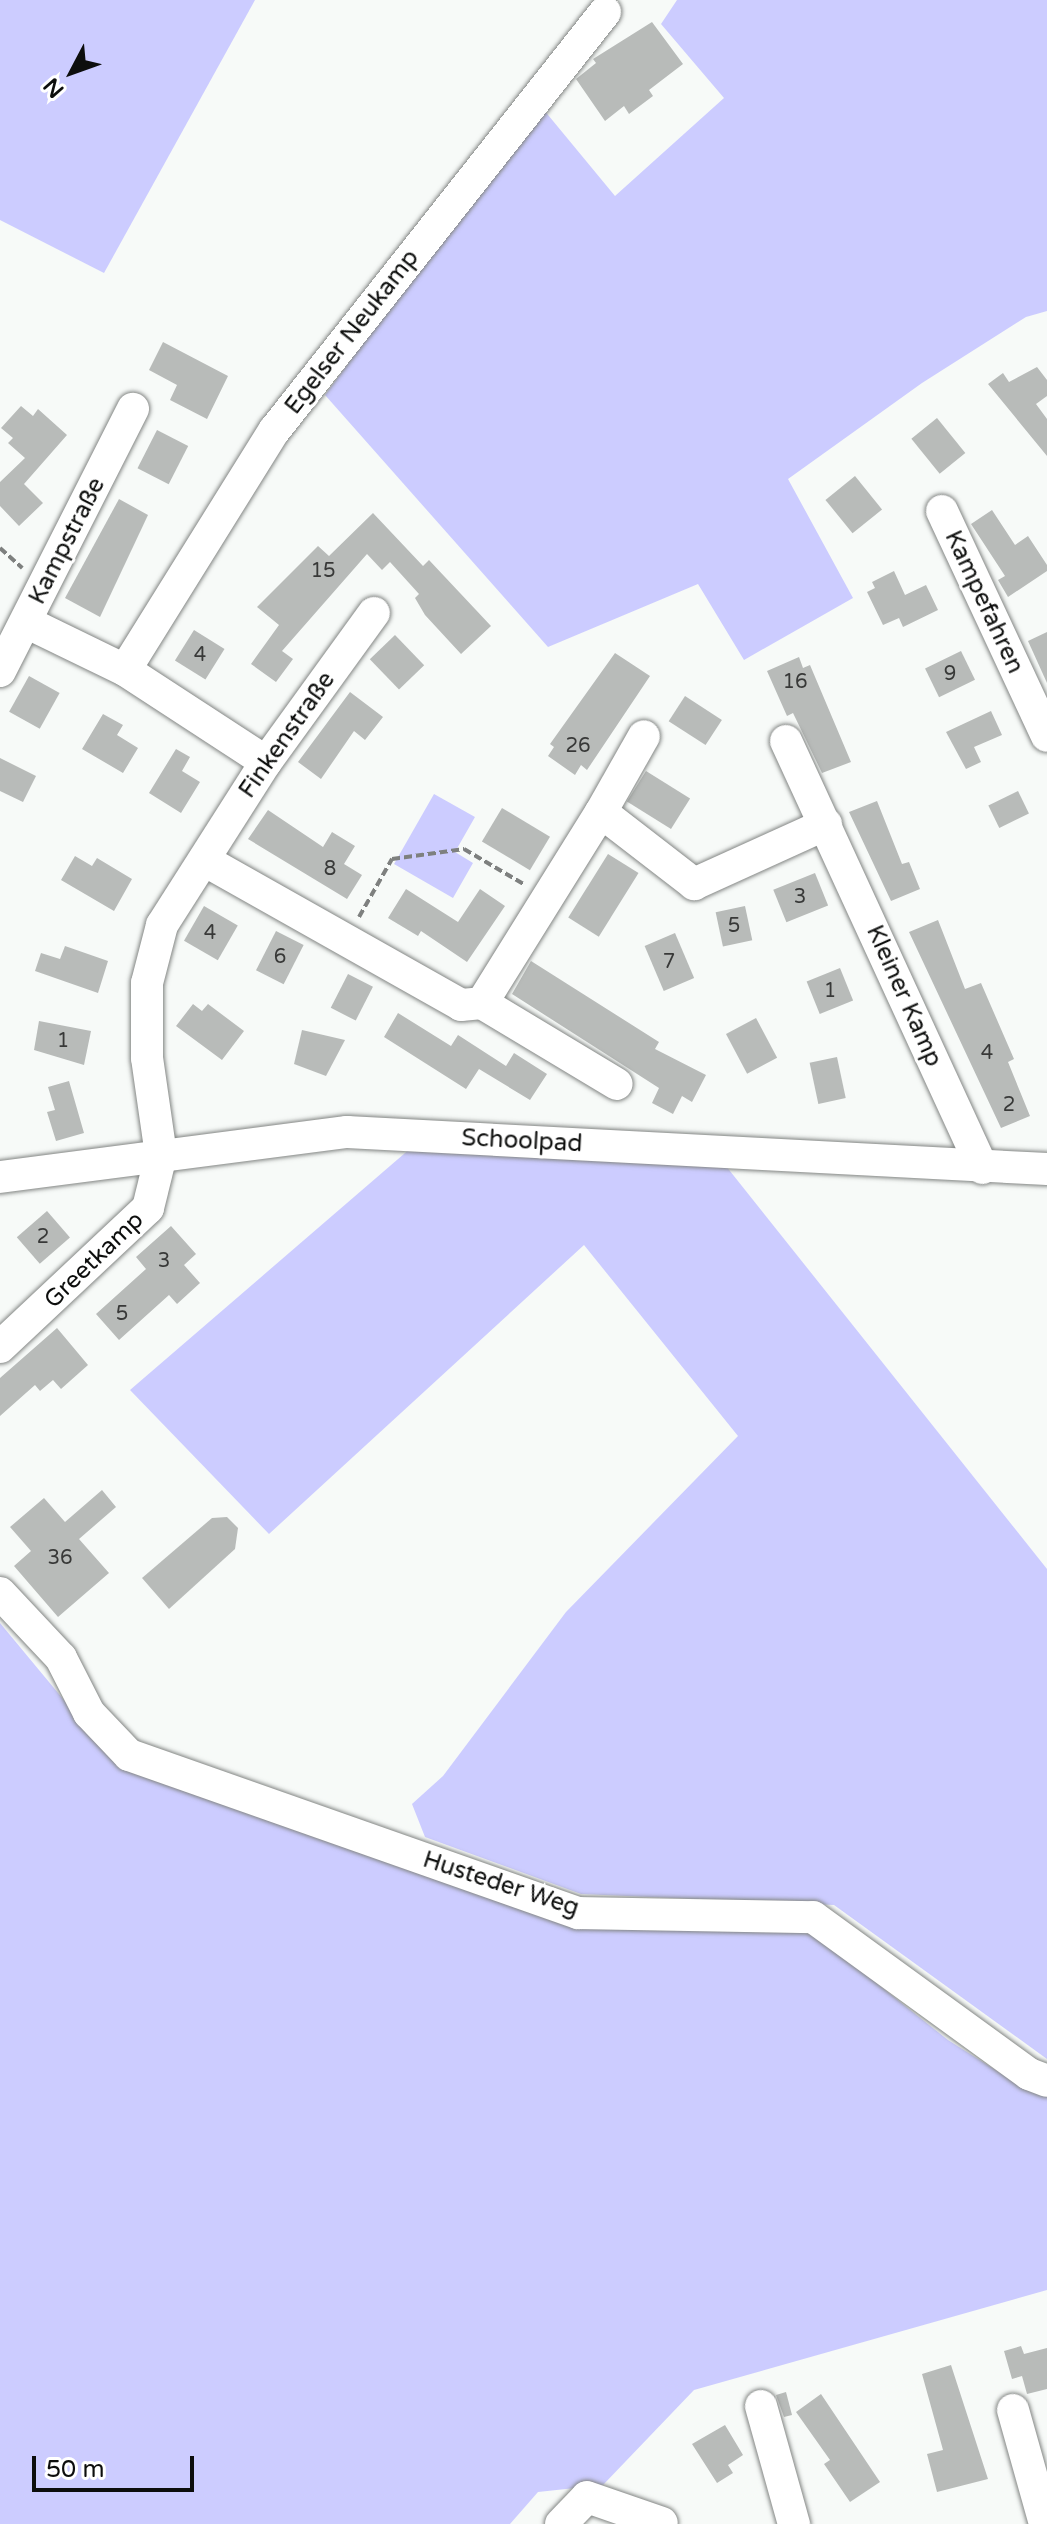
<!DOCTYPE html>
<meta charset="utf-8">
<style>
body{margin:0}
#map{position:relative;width:1047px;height:2524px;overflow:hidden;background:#f7faf8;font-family:"Varela Round",sans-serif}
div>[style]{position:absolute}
.green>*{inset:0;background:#ccf}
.building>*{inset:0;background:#b8bbb9;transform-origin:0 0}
.path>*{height:4px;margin-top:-2px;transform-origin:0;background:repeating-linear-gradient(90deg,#7e807f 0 8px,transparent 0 12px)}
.roads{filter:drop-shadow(0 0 2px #838684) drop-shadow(0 0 2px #838684)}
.minor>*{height:32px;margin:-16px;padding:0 16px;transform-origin:16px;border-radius:16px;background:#fff}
span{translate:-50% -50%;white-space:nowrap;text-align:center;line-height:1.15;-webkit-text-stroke:6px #fff;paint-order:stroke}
.number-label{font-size:20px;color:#383938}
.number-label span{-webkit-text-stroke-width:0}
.street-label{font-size:24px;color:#0d0e0d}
.north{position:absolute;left:32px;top:32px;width:80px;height:80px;-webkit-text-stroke:6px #fff;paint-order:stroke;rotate:229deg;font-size:22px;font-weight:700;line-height:32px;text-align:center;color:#0d0e0d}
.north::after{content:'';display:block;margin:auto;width:28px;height:36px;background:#0d0e0d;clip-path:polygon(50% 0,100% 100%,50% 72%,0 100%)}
.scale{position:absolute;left:32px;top:2456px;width:162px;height:36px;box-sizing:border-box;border:4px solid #0d0e0d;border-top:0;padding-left:10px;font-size:24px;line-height:28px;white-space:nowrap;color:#0d0e0d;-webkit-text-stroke:6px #fff;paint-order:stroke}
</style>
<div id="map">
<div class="green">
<i style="clip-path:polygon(0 0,255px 0,104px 273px,0 220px)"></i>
<i style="clip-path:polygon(677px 0,1047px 0,1047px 311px,1026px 317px,922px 383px,788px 479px,853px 598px,744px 660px,698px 584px,548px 647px,325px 395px,539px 104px,615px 196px,724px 98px,661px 24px)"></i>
<i style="clip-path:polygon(434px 794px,475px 817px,455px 852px,473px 863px,453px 898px,394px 864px)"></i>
<i style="clip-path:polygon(412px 1147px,726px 1166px,1047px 1569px,1047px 2059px,834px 1905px,581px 1894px,425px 1837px,412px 1804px,443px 1776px,566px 1612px,738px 1436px,584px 1245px,269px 1534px,130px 1390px)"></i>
<i style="clip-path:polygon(0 1623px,117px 1764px,587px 1927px,807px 1928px,948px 2040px,1024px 2088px,1047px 2095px,1047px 2290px,694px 2390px,603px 2485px,538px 2492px,510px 2524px,0 2524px)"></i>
</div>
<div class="building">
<i style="clip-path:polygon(652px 22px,683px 64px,649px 90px,653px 96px,629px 114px,624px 106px,605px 121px,576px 79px,596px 63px,593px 59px)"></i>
<i style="clip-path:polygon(163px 342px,228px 376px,207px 419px,170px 400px,177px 385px,149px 370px)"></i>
<i style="clip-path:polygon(1037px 367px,1047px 380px,1047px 396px,1036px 404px,1047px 419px,1047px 456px,988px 384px,1003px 373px,1009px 382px)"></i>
<i style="clip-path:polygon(21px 406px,33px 416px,38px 409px,67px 435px,24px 484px,43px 503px,19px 526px,0 506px,0 482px,25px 458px,8px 443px,13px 438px,1px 428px)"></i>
<i style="left:937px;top:418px;width:45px;height:33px;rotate:51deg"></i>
<i style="left:157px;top:430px;width:35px;height:43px;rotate:27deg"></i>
<i style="left:855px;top:476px;width:43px;height:38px;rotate:51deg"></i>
<i style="clip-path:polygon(119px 499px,148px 515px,100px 617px,65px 598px)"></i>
<i style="clip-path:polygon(992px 510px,1015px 545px,1028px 536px,1047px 565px,1047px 571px,1008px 597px,998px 580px,1005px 576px,971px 524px)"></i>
<i style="clip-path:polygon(373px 513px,423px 566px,429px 560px,491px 626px,461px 654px,425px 615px,415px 598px,419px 594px,390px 562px,382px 570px,367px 554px,282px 651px,293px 659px,276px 682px,251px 664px,279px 625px,257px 607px,318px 546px,329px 556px)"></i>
<i style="clip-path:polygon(894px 571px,905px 595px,926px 585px,938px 610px,903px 627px,899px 618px,883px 625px,867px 592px,875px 588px,872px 582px)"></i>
<i style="left:194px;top:630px;width:36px;height:36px;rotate:32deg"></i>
<i style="clip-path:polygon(1047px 632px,1047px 683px,1028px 641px)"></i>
<i style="left:395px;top:635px;width:42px;height:35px;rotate:46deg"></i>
<i style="left:961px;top:651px;width:32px;height:40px;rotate:64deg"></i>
<i style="clip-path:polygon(615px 653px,650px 676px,587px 770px,581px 765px,575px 775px,548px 756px,554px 747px,550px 744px)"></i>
<i style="clip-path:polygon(799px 657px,803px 668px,810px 665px,851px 762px,822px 773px,793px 713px,787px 716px,767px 671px)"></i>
<i style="left:29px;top:676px;width:35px;height:41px;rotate:29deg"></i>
<i style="clip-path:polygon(350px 692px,383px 717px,365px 740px,354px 731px,321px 779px,298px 762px)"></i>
<i style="left:685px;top:696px;width:44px;height:30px;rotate:33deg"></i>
<i style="clip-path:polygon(991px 711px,1002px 735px,974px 747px,981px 762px,966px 769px,946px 732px)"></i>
<i style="clip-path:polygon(103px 714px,123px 725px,117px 735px,138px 748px,123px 773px,82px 749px)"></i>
<i style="clip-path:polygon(176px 749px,190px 757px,182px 771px,200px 782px,181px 813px,149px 793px)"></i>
<i style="clip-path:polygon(0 758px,36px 776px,23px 802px,0 791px)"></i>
<i style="left:646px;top:771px;width:52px;height:36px;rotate:32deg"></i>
<i style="left:1018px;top:791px;width:25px;height:33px;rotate:64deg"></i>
<i style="clip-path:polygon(877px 801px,902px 864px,909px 862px,920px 889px,891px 901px,849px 812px)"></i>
<i style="left:502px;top:808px;width:56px;height:39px;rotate:31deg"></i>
<i style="clip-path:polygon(268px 810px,323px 847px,332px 832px,355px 846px,344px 864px,362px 875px,347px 899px,248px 839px)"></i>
<i style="left:608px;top:854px;width:36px;height:75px;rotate:32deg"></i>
<i style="clip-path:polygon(75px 856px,92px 866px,97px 858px,132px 879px,114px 911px,61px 880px)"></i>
<i style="left:815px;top:873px;width:35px;height:45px;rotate:68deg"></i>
<i style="clip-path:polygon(406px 889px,458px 922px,480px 889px,505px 906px,467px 962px,421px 931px,418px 936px,388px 918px)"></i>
<i style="left:204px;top:906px;width:39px;height:40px;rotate:30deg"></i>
<i style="left:745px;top:906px;width:35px;height:30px;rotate:78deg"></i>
<i style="clip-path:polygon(938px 920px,965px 989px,981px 983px,1014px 1059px,1008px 1062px,1030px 1116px,1001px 1128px,909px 932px)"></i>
<i style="left:276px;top:931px;width:31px;height:44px;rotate:27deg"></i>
<i style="left:675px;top:933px;width:49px;height:33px;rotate:67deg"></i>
<i style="clip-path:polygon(65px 946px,108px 961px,98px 993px,35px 971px,41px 953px,60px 959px)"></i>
<i style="clip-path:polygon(531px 961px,659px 1042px,655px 1049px,706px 1075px,692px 1102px,682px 1096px,673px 1114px,652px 1103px,659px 1088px,512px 994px)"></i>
<i style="left:840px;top:968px;width:35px;height:36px;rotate:68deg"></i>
<i style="left:348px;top:974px;width:28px;height:38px;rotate:27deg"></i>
<i style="clip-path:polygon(193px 1004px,202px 1011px,208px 1004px,244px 1031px,222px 1060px,176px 1026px)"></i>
<i style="clip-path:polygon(398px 1013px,451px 1046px,458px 1035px,506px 1066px,514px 1053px,547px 1074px,530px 1100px,479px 1069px,466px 1089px,384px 1037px)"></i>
<i style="left:756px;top:1018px;width:45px;height:34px;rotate:62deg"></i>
<i style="clip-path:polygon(39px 1021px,91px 1031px,84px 1065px,34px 1050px)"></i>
<i style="clip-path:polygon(302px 1030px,345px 1040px,326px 1076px,294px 1064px)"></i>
<i style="left:837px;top:1057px;width:42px;height:28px;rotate:78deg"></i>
<i style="clip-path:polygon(69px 1081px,84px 1133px,56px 1141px,47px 1112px,55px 1110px,48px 1087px)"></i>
<i style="left:47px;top:1211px;width:35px;height:40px;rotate:49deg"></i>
<i style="clip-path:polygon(171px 1226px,196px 1254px,184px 1265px,200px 1283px,177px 1304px,169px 1295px,119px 1340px,96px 1314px,146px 1269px,136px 1257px)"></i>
<i style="clip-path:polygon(57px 1328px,88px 1365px,61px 1389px,53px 1380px,40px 1391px,35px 1385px,0 1416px,0 1378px)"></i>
<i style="clip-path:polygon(102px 1490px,116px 1507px,79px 1539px,109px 1573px,58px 1617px,14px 1566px,31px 1551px,10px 1527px,44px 1498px,65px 1522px)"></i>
<i style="clip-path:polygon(227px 1517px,238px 1528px,235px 1549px,169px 1609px,142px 1578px,212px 1518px)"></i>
<i style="clip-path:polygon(1021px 2346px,1024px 2354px,1047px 2348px,1047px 2389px,1027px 2394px,1022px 2376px,1012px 2379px,1004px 2351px)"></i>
<i style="clip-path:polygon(951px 2365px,988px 2479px,937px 2492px,927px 2454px,943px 2450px,922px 2374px)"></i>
<i style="clip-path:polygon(786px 2392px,792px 2415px,784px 2417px,776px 2395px)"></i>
<i style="clip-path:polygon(821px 2394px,880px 2482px,850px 2502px,824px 2464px,830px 2460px,796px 2412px)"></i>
<i style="clip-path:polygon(725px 2425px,743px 2455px,728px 2465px,733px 2473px,717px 2483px,692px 2444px)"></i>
</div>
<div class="path">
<i style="left:0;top:548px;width:30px;rotate:42deg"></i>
<i style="left:359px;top:917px;width:67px;rotate:-60.4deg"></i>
<i style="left:392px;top:859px;width:73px;rotate:-7.9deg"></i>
<i style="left:464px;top:849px;width:71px;rotate:30.5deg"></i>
</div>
<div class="roads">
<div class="minor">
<i style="left:942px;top:511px;width:248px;rotate:65deg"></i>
<i style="left:26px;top:622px;width:110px;rotate:25.9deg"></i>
<i style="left:125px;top:670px;width:168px;rotate:33.1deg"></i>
<i style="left:125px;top:670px;width:282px;rotate:-58.1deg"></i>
<i style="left:274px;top:431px;width:534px;rotate:-51.69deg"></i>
<i style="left:0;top:671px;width:294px;rotate:-63.1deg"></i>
<i style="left:786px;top:741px;width:470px;rotate:65.3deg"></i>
<i style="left:601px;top:812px;width:87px;rotate:-60.5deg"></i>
<i style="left:204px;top:860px;width:295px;rotate:29.4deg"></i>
<i style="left:461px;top:1005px;width:21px;rotate:-5deg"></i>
<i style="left:482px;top:1003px;width:157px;rotate:31deg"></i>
<i style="left:482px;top:1003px;width:225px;rotate:-58.1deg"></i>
<i style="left:601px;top:812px;width:118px;rotate:37.7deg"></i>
<i style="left:694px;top:884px;width:145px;rotate:-24.4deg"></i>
<i style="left:0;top:1177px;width:350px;rotate:-7.4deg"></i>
<i style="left:347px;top:1132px;width:701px;rotate:3.03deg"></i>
<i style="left:0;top:1347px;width:203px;rotate:-43.2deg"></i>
<i style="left:148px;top:1208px;width:55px;rotate:-76.2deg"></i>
<i style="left:161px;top:1155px;width:98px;rotate:-98.2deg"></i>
<i style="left:147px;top:1058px;width:75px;rotate:-90deg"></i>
<i style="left:147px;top:983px;width:60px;rotate:-75.5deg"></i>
<i style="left:162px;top:925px;width:193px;rotate:-57.5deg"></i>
<i style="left:266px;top:762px;width:184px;rotate:-54.1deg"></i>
<i style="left:0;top:1593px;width:89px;rotate:46.8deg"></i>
<i style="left:61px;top:1658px;width:62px;rotate:63deg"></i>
<i style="left:89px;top:1713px;width:58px;rotate:46.4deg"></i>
<i style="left:129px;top:1755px;width:476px;rotate:19.4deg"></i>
<i style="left:578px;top:1913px;width:235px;rotate:1deg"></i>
<i style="left:813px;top:1917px;width:267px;rotate:36deg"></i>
<i style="left:1029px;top:2074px;width:19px;rotate:21deg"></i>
<i style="left:761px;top:2406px;width:123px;rotate:74.4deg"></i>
<i style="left:1013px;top:2410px;width:118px;rotate:74.3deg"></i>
<i style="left:561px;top:2524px;width:37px;rotate:-46deg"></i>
<i style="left:587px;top:2497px;width:79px;rotate:19.1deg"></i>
</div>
</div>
<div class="number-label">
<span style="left:323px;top:571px">15</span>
<span style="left:200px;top:655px">4</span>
<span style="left:950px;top:674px">9</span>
<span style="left:795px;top:682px">16</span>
<span style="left:578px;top:746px">26</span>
<span style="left:330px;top:869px">8</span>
<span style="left:800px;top:897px">3</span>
<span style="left:734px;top:926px">5</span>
<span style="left:210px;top:933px">4</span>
<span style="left:280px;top:957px">6</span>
<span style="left:669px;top:962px">7</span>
<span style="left:830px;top:991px">1</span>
<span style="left:63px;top:1041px">1</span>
<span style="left:987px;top:1053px">4</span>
<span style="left:1009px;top:1105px">2</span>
<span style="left:43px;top:1237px">2</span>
<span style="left:164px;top:1261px">3</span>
<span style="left:122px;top:1314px">5</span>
<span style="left:60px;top:1558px">36</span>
</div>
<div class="street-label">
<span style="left:352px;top:332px;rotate:-52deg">Egelser Neukamp</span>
<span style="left:67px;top:541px;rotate:-63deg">Kampstraße</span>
<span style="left:984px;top:602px;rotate:65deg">Kampefahren</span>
<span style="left:287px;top:735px;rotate:-55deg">Finkenstraße</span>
<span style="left:904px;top:996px;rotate:66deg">Kleiner Kamp</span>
<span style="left:522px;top:1141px;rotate:3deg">Schoolpad</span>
<span style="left:94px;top:1260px;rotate:-44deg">Greetkamp</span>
<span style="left:501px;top:1884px;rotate:18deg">Husteder Weg</span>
</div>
<div class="north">N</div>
<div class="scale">50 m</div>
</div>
